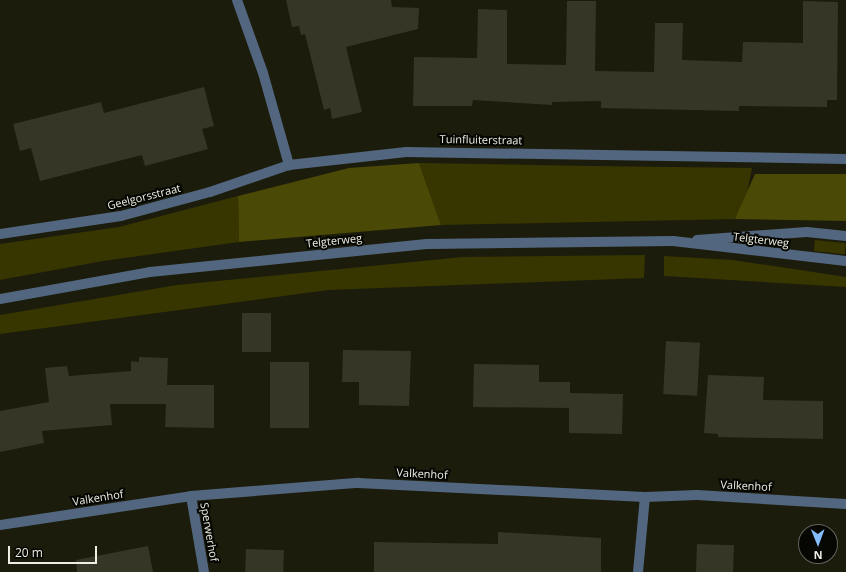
<!DOCTYPE html>
<style>
body{margin:0}
#map{position:relative;width:846px;height:572px;overflow:hidden;background:#1c1c0c;font-family:"Open Sans",sans-serif}
div>[style]{position:absolute}
.green>*{inset:0;background:#373600;transform-origin:0 0}
.forest>*{inset:0;background:#4a4905}
.building>*{inset:0;background:#353625;transform-origin:0 0}
.minor>*{height:10px;margin:-5px;padding:0 5px;transform-origin:5px;border-radius:5px;background:#52677f}
.tertiary>*{height:10px;margin:-5px;padding:0 5px;transform-origin:5px;border-radius:5px;background:#52677f}
span{translate:-50% -50%;white-space:nowrap;text-align:center;line-height:1.15;-webkit-text-stroke:4px #060602;paint-order:stroke}
.street-label{font-size:11px;color:#eeefe4}
.north{position:absolute;left:798px;top:524px;width:40px;height:40px;box-sizing:border-box;background:#060602;border:1px solid #63635c;border-radius:50%;rotate:179deg;font-size:11px;font-weight:700;line-height:16px;text-align:center;color:#eeefe4}
.north::after{content:'';display:block;margin:auto;width:14px;height:18px;background:#84bcfb;clip-path:polygon(50% 0,100% 100%,50% 72%,0 100%)}
.scale{position:absolute;left:8px;top:546px;width:89px;height:18px;box-sizing:border-box;border:2px solid #eeefe4;border-top:0;padding-left:5px;font-size:12px;line-height:14px;white-space:nowrap;color:#eeefe4;-webkit-text-stroke:3px #060602;paint-order:stroke}
</style>
<div id="map">
<div class="green">
<i style="clip-path:polygon(419px 163px,592px 166px,752px 168px,746px 199px,735px 219px,441px 225px)"></i>
<i style="clip-path:polygon(238px 196px,239px 242px,103px 261px,0 280px,0 244px,119px 227px)"></i>
<i style="left:815px;top:240px;width:31px;height:11px;rotate:6deg"></i>
<i style="clip-path:polygon(645px 255px,644px 278px,328px 290px,0 334px,0 315px,177px 285px,463px 257px)"></i>
<i style="clip-path:polygon(664px 256px,733px 260px,846px 277px,846px 287px,664px 276px)"></i>
</div>
<div class="forest">
<i style="clip-path:polygon(419px 163px,441px 225px,239px 242px,238px 196px,349px 168px)"></i>
<i style="clip-path:polygon(755px 174px,846px 174px,846px 221px,735px 219px)"></i>
</div>
<div class="building">
<i style="clip-path:polygon(286px 0,391px 0,392px 7px,419px 8px,418px 29px,346px 47px,362px 112px,332px 119px,330px 108px,324px 110px,305px 34px,301px 35px,299px 26px,292px 27px)"></i>
<i style="clip-path:polygon(567px 1px,596px 1px,595px 71px,654px 72px,655px 23px,683px 23px,682px 60px,742px 62px,743px 42px,803px 43px,803px 1px,838px 2px,837px 100px,827px 100px,827px 107px,739px 106px,739px 111px,601px 108px,601px 101px,552px 102px,552px 105px,473px 100px,472px 106px,413px 106px,414px 57px,477px 58px,478px 9px,507px 10px,507px 64px,566px 65px)"></i>
<i style="clip-path:polygon(204px 87px,214px 126px,202px 129px,208px 149px,145px 166px,142px 155px,40px 181px,31px 148px,20px 151px,13px 124px,101px 102px,104px 113px)"></i>
<i style="left:242px;top:313px;width:29px;height:39px"></i>
<i style="left:666px;top:341px;width:34px;height:53px;rotate:3deg"></i>
<i style="clip-path:polygon(343px 350px,411px 351px,409px 406px,359px 405px,359px 382px,342px 382px)"></i>
<i style="clip-path:polygon(139px 357px,168px 358px,167px 385px,214px 385px,214px 428px,165px 427px,166px 404px,110px 404px,112px 425px,42px 431px,44px 443px,0 452px,0 411px,49px 402px,45px 368px,67px 366px,69px 376px,131px 371px,131px 361px,139px 362px)"></i>
<i style="left:270px;top:362px;width:39px;height:66px"></i>
<i style="clip-path:polygon(474px 364px,539px 365px,539px 382px,570px 382px,570px 393px,623px 394px,622px 434px,569px 433px,569px 408px,473px 407px)"></i>
<i style="clip-path:polygon(708px 375px,764px 377px,763px 400px,823px 401px,823px 439px,718px 437px,718px 434px,704px 433px)"></i>
<i style="clip-path:polygon(498px 532px,601px 538px,601px 572px,374px 572px,374px 542px,498px 544px)"></i>
<i style="left:697px;top:544px;width:37px;height:28px;rotate:2deg"></i>
<i style="clip-path:polygon(148px 546px,153px 572px,77px 572px,76px 560px)"></i>
<i style="left:246px;top:549px;width:38px;height:23px;rotate:2deg"></i>
</div>
<div class="minor">
<i style="left:237px;top:0;width:77px;rotate:70.4deg"></i>
<i style="left:263px;top:73px;width:96px;rotate:74.2deg"></i>
<i style="left:0;top:234px;width:122px;rotate:-8.5deg"></i>
<i style="left:121px;top:216px;width:92px;rotate:-15.1deg"></i>
<i style="left:210px;top:192px;width:83px;rotate:-18.9deg"></i>
<i style="left:289px;top:165px;width:118px;rotate:-6.3deg"></i>
<i style="left:406px;top:152px;width:440px;rotate:0.9deg"></i>
<i style="left:191px;top:496px;width:77px;rotate:80.3deg"></i>
<i style="left:0;top:525px;width:193px;rotate:-8.6deg"></i>
<i style="left:191px;top:496px;width:168px;rotate:-4.5deg"></i>
<i style="left:358px;top:483px;width:287px;rotate:2.8deg"></i>
<i style="left:645px;top:497px;width:52px;rotate:-2.2deg"></i>
<i style="left:697px;top:495px;width:149px;rotate:3.5deg"></i>
<i style="left:638px;top:572px;width:75px;rotate:-84.7deg"></i>
</div>
<div class="tertiary">
<i style="left:697px;top:240px;width:110px;rotate:-4.2deg"></i>
<i style="left:807px;top:232px;width:39px;rotate:6deg"></i>
<i style="left:0;top:299px;width:152px;rotate:-10.2deg"></i>
<i style="left:150px;top:272px;width:278px;rotate:-5.8deg"></i>
<i style="left:427px;top:244px;width:246px;rotate:-0.7deg"></i>
<i style="left:673px;top:241px;width:174px;rotate:6.6deg"></i>
</div>
<div class="street-label">
<span style="left:481px;top:140px;rotate:1deg">Tuinfluiterstraat</span>
<span style="left:144px;top:197px;rotate:-14deg">Geelgorsstraat</span>
<span style="left:761px;top:240px;rotate:7deg">Telgterweg</span>
<span style="left:334px;top:241px;rotate:-6deg">Telgterweg</span>
<span style="left:422px;top:474px;rotate:3deg">Valkenhof</span>
<span style="left:746px;top:486px;rotate:3deg">Valkenhof</span>
<span style="left:98px;top:498px;rotate:-9deg">Valkenhof</span>
<span style="left:209px;top:532px;rotate:80deg">Sperwerhof</span>
</div>
<div class="north">N</div>
<div class="scale">20 m</div>
</div>
